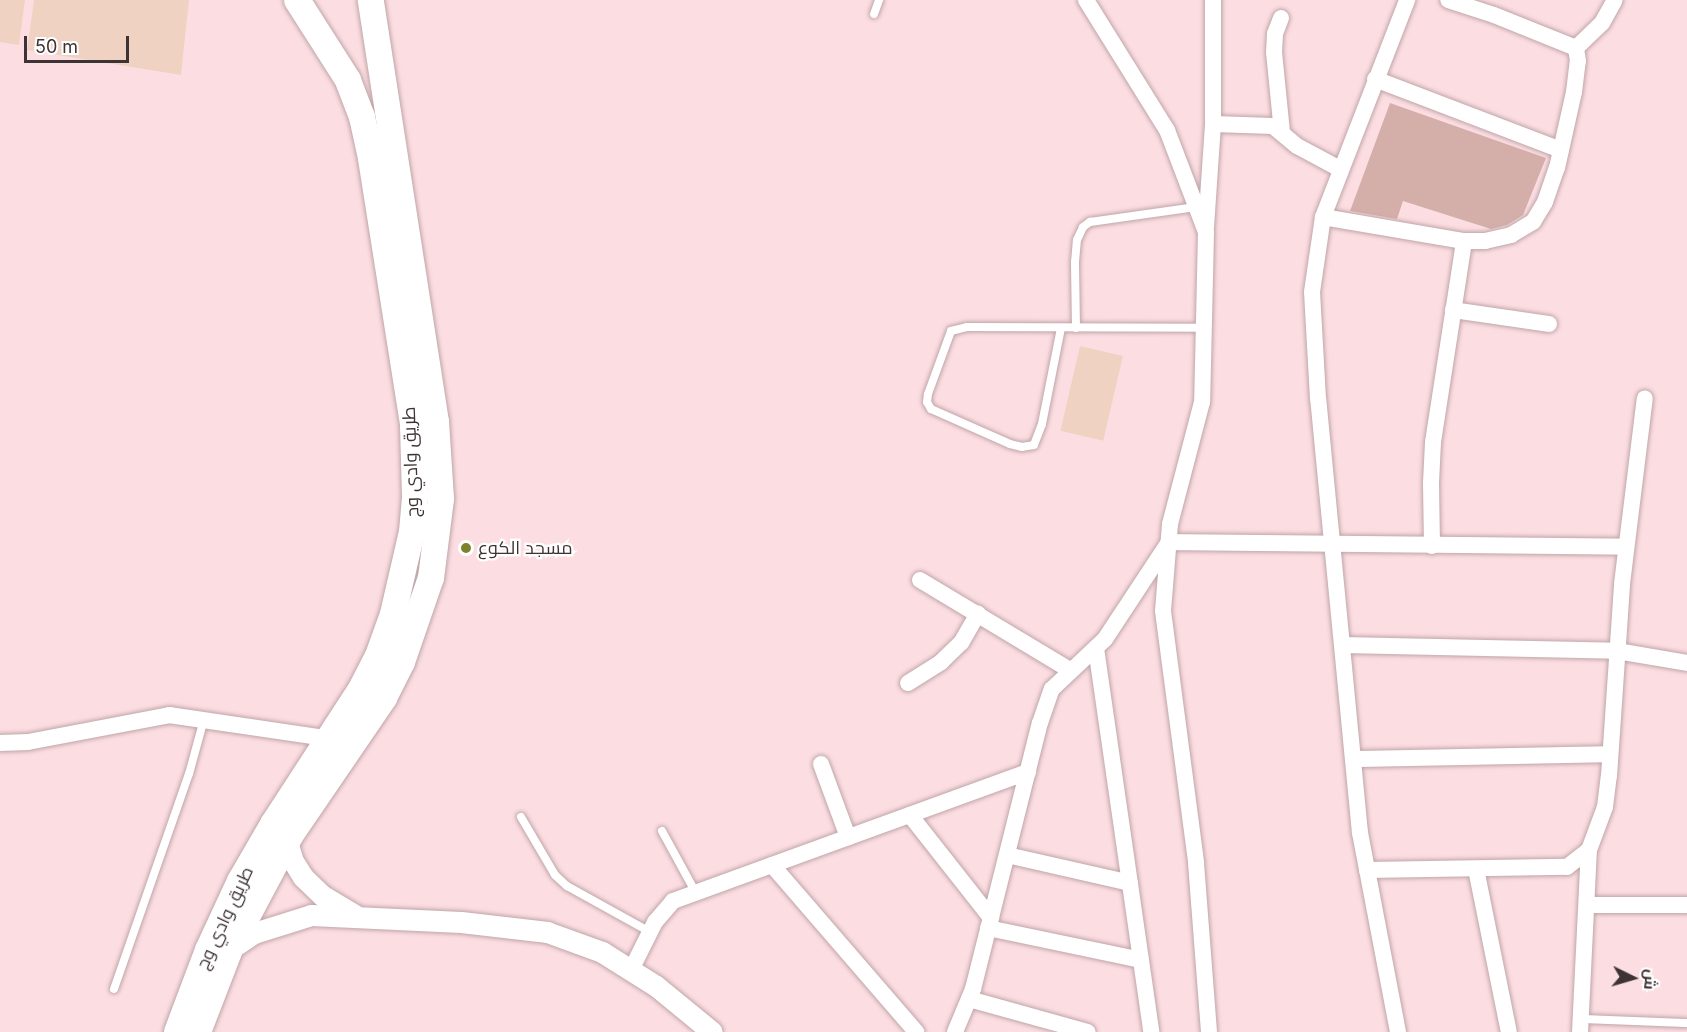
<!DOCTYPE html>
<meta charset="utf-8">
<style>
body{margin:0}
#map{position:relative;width:1687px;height:1032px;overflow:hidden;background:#fcdee2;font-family:Inter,Cairo,sans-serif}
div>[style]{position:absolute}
.green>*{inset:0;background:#efd2c2;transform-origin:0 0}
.building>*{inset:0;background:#d4afa9}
.roads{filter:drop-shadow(0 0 2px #c0a5a8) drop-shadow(0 0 2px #c0a5a8)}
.service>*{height:8px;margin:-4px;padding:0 4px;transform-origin:4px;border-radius:4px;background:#fff}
.minor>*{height:16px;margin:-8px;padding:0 8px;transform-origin:8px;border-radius:8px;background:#fff}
.tertiary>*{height:21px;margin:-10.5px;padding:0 10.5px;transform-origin:10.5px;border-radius:10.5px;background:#fff}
.primary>*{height:26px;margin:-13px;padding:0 13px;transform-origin:13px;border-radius:13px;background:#fff}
.dots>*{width:16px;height:16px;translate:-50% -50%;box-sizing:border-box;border:3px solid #fff;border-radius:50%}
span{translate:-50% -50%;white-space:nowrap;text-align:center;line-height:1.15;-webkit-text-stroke:4.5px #fff;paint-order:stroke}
.street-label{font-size:18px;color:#3e3334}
.poi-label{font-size:18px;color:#3e3334}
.left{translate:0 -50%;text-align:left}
.north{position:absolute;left:1603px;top:948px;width:60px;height:60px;-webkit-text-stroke:4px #fff;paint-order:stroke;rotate:95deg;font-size:16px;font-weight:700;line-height:24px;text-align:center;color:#3e3334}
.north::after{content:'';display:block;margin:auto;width:21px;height:27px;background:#3e3334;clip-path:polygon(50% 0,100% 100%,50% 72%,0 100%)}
.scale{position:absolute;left:24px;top:36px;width:105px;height:27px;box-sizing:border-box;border:3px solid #3e3334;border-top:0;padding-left:8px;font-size:18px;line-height:21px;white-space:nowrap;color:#3e3334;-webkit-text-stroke:4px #fff;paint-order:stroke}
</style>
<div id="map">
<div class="green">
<i style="clip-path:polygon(0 0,25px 0,19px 45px,0 42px)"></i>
<i style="clip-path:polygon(34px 0,189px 0,181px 75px,27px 50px)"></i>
<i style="left:1080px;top:346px;width:44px;height:87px;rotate:13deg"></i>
</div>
<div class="building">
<i style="clip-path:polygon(1390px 103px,1546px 158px,1523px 215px,1507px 225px,1491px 229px,1403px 201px,1397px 219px,1350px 211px)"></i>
</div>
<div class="roads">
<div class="service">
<i style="left:874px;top:14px;width:15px;rotate:-70deg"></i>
<i style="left:1061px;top:328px;width:98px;rotate:101.2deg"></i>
<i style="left:1042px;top:424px;width:22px;rotate:111deg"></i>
<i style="left:1034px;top:445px;width:12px;rotate:171deg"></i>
<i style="left:1022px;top:447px;width:12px;rotate:-166deg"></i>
<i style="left:1010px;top:444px;width:86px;rotate:-156.1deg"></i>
<i style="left:931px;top:409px;width:8px;rotate:-120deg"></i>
<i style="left:927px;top:402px;width:8px;rotate:-83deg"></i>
<i style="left:928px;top:394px;width:67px;rotate:-69.9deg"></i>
<i style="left:951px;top:331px;width:16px;rotate:-14deg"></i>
<i style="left:967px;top:327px;width:236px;rotate:0.2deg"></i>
<i style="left:1076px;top:328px;width:66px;rotate:-90.9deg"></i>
<i style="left:1075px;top:262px;width:22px;rotate:-85deg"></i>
<i style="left:1077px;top:240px;width:14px;rotate:-65deg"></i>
<i style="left:1083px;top:227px;width:9px;rotate:-36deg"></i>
<i style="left:1090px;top:222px;width:107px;rotate:-8.1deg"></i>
<i style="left:521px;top:817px;width:67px;rotate:59.6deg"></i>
<i style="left:555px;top:875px;width:16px;rotate:43deg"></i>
<i style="left:567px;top:886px;width:95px;rotate:29deg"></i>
<i style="left:662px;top:831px;width:71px;rotate:61.3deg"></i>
<i style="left:114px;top:989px;width:228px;rotate:-70.8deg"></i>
<i style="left:189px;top:774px;width:57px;rotate:-74.7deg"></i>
<i style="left:1581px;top:1019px;width:106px;rotate:2.2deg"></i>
</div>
<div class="minor">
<i style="left:1086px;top:0;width:153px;rotate:58.1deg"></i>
<i style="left:1167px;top:130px;width:109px;rotate:69.1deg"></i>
<i style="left:1206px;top:232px;width:170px;rotate:91.3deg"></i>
<i style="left:1202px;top:402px;width:126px;rotate:104.7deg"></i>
<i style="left:1170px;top:524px;width:87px;rotate:94.6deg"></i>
<i style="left:1163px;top:611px;width:254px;rotate:82.5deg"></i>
<i style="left:1196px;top:863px;width:169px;rotate:85.6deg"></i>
<i style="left:1281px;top:18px;width:17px;rotate:111deg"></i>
<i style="left:1275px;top:34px;width:18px;rotate:93deg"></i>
<i style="left:1274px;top:52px;width:80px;rotate:84.3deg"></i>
<i style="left:1576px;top:48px;width:36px;rotate:-44deg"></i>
<i style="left:1602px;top:23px;width:26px;rotate:-61deg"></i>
<i style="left:1375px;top:79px;width:199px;rotate:20.9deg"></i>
<i style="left:1213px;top:124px;width:60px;rotate:1.9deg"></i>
<i style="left:1273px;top:126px;width:31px;rotate:40deg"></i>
<i style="left:1297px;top:146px;width:49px;rotate:28.1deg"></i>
<i style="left:1323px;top:217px;width:143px;rotate:9.7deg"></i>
<i style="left:1464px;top:241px;width:21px"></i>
<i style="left:1485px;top:241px;width:27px;rotate:-13deg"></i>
<i style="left:1511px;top:235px;width:26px;rotate:-31deg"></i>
<i style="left:1533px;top:222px;width:23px;rotate:-59deg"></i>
<i style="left:1545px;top:202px;width:36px;rotate:-71deg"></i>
<i style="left:1557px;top:168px;width:78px;rotate:-77.4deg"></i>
<i style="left:1574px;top:92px;width:31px;rotate:-83deg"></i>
<i style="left:1578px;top:61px;width:13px;rotate:-99deg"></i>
<i style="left:1576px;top:48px;width:88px;rotate:-158.1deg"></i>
<i style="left:1494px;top:15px;width:48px;rotate:-161.9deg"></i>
<i style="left:1206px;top:227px;width:103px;rotate:-86.1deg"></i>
<i style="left:1213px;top:124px;width:124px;rotate:-90deg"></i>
<i style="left:1453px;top:310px;width:97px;rotate:8.3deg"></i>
<i style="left:1432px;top:546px;width:63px;rotate:-90.9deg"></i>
<i style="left:1431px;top:483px;width:41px;rotate:-87.2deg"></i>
<i style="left:1433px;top:442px;width:203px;rotate:-81.2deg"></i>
<i style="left:920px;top:580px;width:175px;rotate:31deg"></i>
<i style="left:1342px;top:645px;width:275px;rotate:1.2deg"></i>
<i style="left:1617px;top:651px;width:71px;rotate:9.7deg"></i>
<i style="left:1096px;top:648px;width:388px;rotate:81.8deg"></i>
<i style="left:908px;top:683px;width:39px;rotate:-32deg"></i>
<i style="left:941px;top:662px;width:28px;rotate:-44deg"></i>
<i style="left:961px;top:643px;width:34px;rotate:-60deg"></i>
<i style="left:0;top:743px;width:28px;rotate:-2deg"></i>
<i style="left:28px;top:742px;width:144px;rotate:-10.8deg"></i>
<i style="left:169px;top:715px;width:164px;rotate:8.4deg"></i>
<i style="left:1353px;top:759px;width:257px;rotate:-1.1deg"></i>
<i style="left:821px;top:764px;width:78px;rotate:69.7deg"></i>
<i style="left:910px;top:815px;width:131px;rotate:51.8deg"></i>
<i style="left:1007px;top:855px;width:126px;rotate:12.8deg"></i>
<i style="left:772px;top:865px;width:221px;rotate:49.2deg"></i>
<i style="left:1476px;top:869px;width:166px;rotate:78.6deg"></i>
<i style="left:1367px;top:870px;width:200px;rotate:-0.9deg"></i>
<i style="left:1567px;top:867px;width:28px;rotate:-38deg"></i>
<i style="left:1589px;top:850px;width:46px;rotate:-69.6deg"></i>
<i style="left:1605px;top:807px;width:31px;rotate:-83deg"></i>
<i style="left:1609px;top:776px;width:192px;rotate:-86.1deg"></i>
<i style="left:1622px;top:584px;width:187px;rotate:-83deg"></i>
<i style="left:1587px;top:905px;width:100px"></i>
<i style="left:988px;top:928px;width:156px;rotate:11.8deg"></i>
<i style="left:631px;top:970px;width:54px;rotate:-63.4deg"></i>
<i style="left:655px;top:922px;width:28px;rotate:-49deg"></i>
<i style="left:673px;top:901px;width:378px;rotate:-20deg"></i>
<i style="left:969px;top:999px;width:123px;rotate:15.5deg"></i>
<i style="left:955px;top:1032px;width:47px;rotate:-67.3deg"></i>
<i style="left:973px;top:989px;width:274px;rotate:-75.9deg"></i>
<i style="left:1040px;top:723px;width:36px;rotate:-71deg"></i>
<i style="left:1052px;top:689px;width:73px;rotate:-43.3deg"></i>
<i style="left:1105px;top:639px;width:116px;rotate:-56.6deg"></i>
<i style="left:1169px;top:542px;width:457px;rotate:0.6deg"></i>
<i style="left:1398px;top:1032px;width:203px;rotate:-100.8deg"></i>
<i style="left:1360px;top:833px;width:436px;rotate:-95.5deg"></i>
<i style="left:1318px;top:399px;width:107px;rotate:-93.2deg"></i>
<i style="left:1312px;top:292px;width:76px;rotate:-81.7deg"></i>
<i style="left:1323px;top:217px;width:233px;rotate:-68.8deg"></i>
<i style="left:1580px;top:1032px;width:182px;rotate:-87.2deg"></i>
</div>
<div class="tertiary">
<i style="left:290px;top:836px;width:9px;rotate:103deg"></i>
<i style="left:288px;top:845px;width:17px;rotate:73deg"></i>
<i style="left:293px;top:861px;width:19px;rotate:58deg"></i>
<i style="left:303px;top:877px;width:28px;rotate:44deg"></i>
<i style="left:323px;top:896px;width:37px;rotate:31deg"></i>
<i style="left:230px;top:949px;width:29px;rotate:-34deg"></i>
<i style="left:254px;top:933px;width:60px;rotate:-17.5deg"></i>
<i style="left:311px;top:915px;width:150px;rotate:2.7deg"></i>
<i style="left:461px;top:922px;width:87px;rotate:6.6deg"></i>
<i style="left:547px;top:932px;width:59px;rotate:20deg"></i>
<i style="left:602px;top:952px;width:64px;rotate:32.2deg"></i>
<i style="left:656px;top:986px;width:72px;rotate:39.4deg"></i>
</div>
<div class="primary">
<i style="left:177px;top:1032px;width:88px;rotate:-69.3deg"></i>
<i style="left:208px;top:950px;width:76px;rotate:-65.1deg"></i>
<i style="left:240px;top:881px;width:66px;rotate:-59.9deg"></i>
<i style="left:273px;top:824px;width:161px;rotate:-56.9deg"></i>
<i style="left:361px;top:689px;width:37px;rotate:-63deg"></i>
<i style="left:378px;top:656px;width:45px;rotate:-70.3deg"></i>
<i style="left:393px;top:614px;width:84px;rotate:-77deg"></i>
<i style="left:412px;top:532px;width:36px;rotate:-85deg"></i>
<i style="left:415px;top:496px;width:72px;rotate:-91.6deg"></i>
<i style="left:413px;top:424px;width:269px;rotate:-99deg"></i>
<i style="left:371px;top:158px;width:42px;rotate:-102.4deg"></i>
<i style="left:362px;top:117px;width:40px;rotate:-111deg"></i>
<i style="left:348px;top:80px;width:95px;rotate:-122.5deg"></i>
<i style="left:198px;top:1032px;width:89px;rotate:-68.9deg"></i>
<i style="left:230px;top:949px;width:128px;rotate:-62deg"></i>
<i style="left:290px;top:836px;width:167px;rotate:-55.7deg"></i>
<i style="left:384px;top:698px;width:40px;rotate:-63.4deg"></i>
<i style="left:402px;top:662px;width:89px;rotate:-71deg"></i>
<i style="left:431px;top:578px;width:80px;rotate:-82.8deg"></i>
<i style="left:441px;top:499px;width:77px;rotate:-93.7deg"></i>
<i style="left:436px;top:422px;width:427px;rotate:-98.8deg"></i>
</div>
</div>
<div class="dots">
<i style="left:466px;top:548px;background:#80822b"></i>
</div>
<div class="street-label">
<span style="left:411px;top:462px;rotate:-92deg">طريق وادي وج</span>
<span style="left:225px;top:918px;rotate:-65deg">طريق وادي وج</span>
</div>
<div class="poi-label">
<span class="left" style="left:478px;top:548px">مسجد الكوع</span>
</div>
<div class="north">ش</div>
<div class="scale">50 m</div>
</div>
